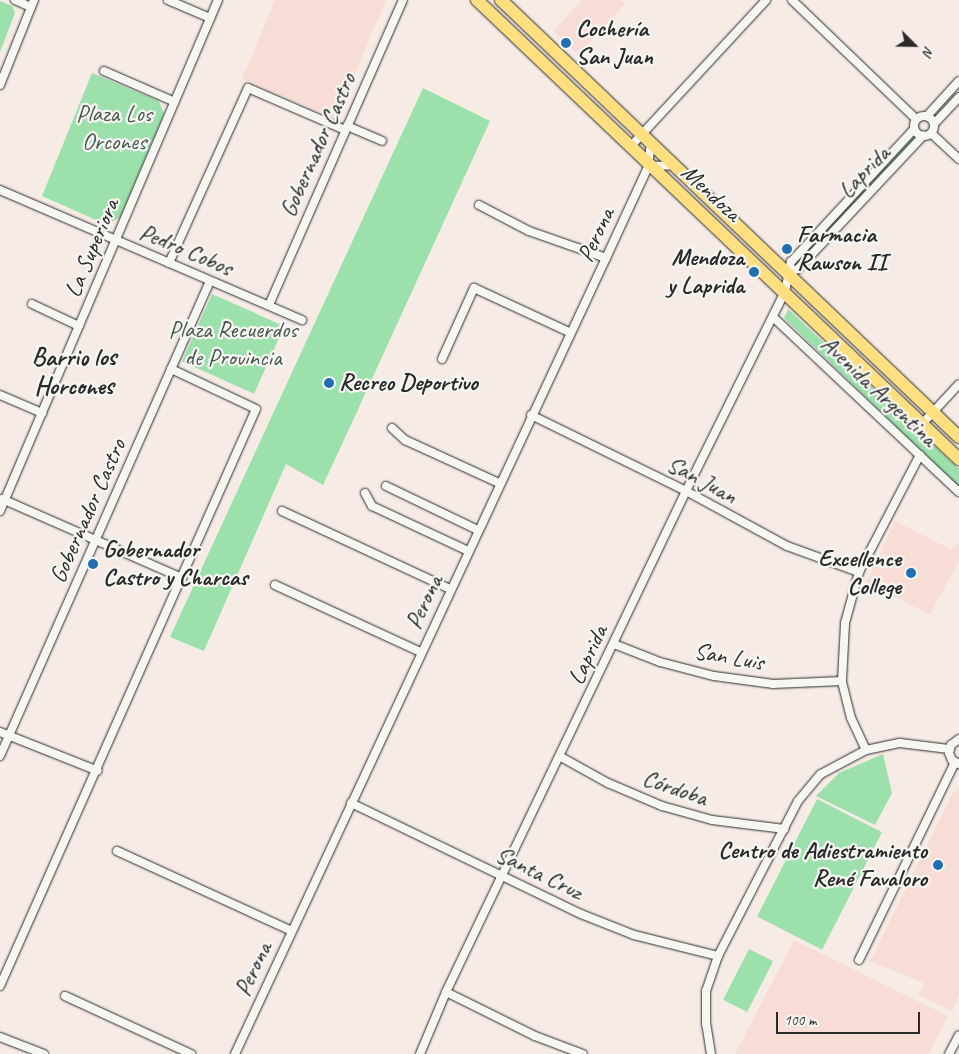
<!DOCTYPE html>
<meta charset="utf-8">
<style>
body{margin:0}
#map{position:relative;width:959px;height:1054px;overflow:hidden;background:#f7ebe6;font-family:Caveat,sans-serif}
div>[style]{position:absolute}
.built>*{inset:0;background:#f8ddd7}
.green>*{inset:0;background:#9ce1ac;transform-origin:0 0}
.roads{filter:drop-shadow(0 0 1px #2b2b2b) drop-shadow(0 0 1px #2b2b2b)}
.minor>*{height:8px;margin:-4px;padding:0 4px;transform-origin:4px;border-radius:4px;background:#f6f6f2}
.minor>.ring{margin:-4px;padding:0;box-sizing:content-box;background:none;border:8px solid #f6f6f2;border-radius:50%}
.primary>*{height:12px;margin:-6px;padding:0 6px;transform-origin:6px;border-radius:6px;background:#ffdf80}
.dots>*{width:14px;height:14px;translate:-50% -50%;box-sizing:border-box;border:2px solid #f6f6f2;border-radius:50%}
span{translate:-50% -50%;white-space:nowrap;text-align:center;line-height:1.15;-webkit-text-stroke:4.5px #f6f6f2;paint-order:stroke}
.poi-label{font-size:24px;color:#2b2b2b;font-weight:700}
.left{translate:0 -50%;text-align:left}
.right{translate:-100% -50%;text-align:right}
.park-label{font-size:24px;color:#47584b}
.street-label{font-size:24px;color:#2b2b2b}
.neighbourhood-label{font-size:25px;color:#2b2b2b;font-weight:700}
.north{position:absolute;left:889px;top:20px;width:50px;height:50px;-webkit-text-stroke:4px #f6f6f2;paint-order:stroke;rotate:113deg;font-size:14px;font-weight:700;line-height:20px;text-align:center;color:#2b2b2b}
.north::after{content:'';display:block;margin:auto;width:18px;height:22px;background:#2b2b2b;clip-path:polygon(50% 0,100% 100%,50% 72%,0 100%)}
.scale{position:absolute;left:776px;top:1012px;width:144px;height:22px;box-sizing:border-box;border:2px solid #2b2b2b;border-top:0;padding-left:6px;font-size:15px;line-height:18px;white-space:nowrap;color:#2b2b2b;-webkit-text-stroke:4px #f6f6f2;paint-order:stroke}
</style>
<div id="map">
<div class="built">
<i style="clip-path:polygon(275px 0,386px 0,336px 119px,242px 79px)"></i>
<i style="clip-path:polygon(582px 0,621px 0,625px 4px,578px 55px,553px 31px)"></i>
<i style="clip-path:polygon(895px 521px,950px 549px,959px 543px,959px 560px,930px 615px,866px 582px)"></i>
<i style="clip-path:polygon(959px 787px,959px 996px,952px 1011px,918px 995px,924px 983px,870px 961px,953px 793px)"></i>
<i style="clip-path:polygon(794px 940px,948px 1016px,929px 1054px,735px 1054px)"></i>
</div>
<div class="green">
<i style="clip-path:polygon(0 1px,12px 6px,15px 13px,0 52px)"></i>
<i style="clip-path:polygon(92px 73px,159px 101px,164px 114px,120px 218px,105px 224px,42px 196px)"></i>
<i style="clip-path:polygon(423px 88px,490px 121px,355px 416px,323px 485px,286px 464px,204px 651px,170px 637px)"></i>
<i style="clip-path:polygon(912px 137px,914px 139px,801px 258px,801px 256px)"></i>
<i style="left:212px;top:294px;width:79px;height:74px;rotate:24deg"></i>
<i style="clip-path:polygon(788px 309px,959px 469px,959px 487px,784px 318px)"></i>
<i style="clip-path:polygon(883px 754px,892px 793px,875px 825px,816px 796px,839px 773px)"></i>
<i style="left:817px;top:799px;width:73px;height:132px;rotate:27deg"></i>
<i style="left:749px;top:949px;width:27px;height:57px;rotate:27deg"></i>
</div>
<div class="roads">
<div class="minor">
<i style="left:15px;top:0;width:17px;rotate:24deg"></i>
<i style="left:168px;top:0;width:46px;rotate:23.2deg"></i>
<i style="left:792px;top:0;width:172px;rotate:43.8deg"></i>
<i style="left:104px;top:71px;width:77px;rotate:23.6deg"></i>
<i style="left:0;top:85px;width:92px;rotate:-68.2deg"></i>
<i class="ring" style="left:914px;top:116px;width:12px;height:12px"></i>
<i style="left:927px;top:116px;width:47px;rotate:-47.6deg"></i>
<i style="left:934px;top:124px;width:37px;rotate:-47deg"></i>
<i style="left:347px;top:126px;width:38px;rotate:23deg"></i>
<i style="left:931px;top:133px;width:38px;rotate:43deg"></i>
<i style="left:631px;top:146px;width:199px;rotate:-47.2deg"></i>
<i style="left:650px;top:166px;width:25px;rotate:-2deg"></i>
<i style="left:0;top:190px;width:329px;rotate:23.3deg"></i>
<i style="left:479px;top:205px;width:56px;rotate:27.5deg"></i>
<i style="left:529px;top:231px;width:82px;rotate:19.3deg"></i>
<i style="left:169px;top:263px;width:192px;rotate:-65.7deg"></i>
<i style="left:248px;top:88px;width:106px;rotate:23.4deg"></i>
<i style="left:788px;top:272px;width:10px;rotate:-17deg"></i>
<i style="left:798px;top:269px;width:183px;rotate:-46.8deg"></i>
<i style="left:32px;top:304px;width:52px;rotate:25.1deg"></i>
<i style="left:269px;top:305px;width:333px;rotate:-66.3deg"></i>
<i style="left:773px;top:317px;width:255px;rotate:43.3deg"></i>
<i style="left:442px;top:359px;width:78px;rotate:-65.7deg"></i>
<i style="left:474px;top:288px;width:105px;rotate:24.9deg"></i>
<i style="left:0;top:395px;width:46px;rotate:23.2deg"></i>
<i style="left:531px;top:415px;width:173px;rotate:26.1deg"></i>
<i style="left:686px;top:491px;width:115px;rotate:28.6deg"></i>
<i style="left:787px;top:546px;width:77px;rotate:19.9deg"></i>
<i style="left:922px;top:424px;width:54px;rotate:-47.2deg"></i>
<i style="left:392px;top:428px;width:18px;rotate:43deg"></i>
<i style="left:405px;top:440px;width:103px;rotate:24.6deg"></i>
<i style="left:386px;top:486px;width:102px;rotate:25.6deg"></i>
<i style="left:365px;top:493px;width:15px;rotate:62deg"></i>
<i style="left:372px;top:506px;width:106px;rotate:25.1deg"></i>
<i style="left:2px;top:499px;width:197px;rotate:23.7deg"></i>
<i style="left:0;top:511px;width:556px;rotate:-66.9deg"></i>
<i style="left:282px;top:511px;width:185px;rotate:24.9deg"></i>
<i style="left:275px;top:585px;width:161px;rotate:24.7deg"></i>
<i style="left:614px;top:644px;width:49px;rotate:21.4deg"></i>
<i style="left:660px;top:662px;width:56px;rotate:14.5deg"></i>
<i style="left:714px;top:676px;width:60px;rotate:7.7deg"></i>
<i style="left:773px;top:684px;width:69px;rotate:-2.5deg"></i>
<i style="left:0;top:732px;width:105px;rotate:21.7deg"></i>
<i style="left:959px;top:739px;width:10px;rotate:143deg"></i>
<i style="left:951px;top:745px;width:8px;rotate:104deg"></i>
<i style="left:949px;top:753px;width:8px;rotate:67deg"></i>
<i style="left:952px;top:760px;width:8px;rotate:30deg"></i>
<i style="left:866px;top:750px;width:35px;rotate:-115deg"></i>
<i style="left:851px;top:718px;width:38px;rotate:-104deg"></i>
<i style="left:842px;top:681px;width:58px;rotate:-87deg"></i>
<i style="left:845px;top:623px;width:53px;rotate:-74.6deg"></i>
<i style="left:859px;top:572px;width:132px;rotate:-62.5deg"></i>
<i style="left:0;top:756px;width:519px;rotate:-66.15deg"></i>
<i style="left:561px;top:757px;width:54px;rotate:29deg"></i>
<i style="left:608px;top:783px;width:59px;rotate:23.1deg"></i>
<i style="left:662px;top:806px;width:52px;rotate:15.6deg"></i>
<i style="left:712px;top:820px;width:73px;rotate:7.1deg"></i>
<i style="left:351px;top:803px;width:255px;rotate:25.8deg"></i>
<i style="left:581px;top:914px;width:57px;rotate:21.6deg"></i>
<i style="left:634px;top:935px;width:87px;rotate:14deg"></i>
<i style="left:117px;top:851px;width:192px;rotate:24.6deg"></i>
<i style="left:859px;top:960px;width:220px;rotate:-64.1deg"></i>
<i style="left:0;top:986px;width:631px;rotate:-66.07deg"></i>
<i style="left:256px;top:409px;width:94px;rotate:-154.8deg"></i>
<i style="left:446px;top:992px;width:99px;rotate:26.3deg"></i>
<i style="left:535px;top:1036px;width:51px;rotate:20.6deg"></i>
<i style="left:65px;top:996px;width:139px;rotate:24.7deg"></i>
<i style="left:0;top:1037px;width:47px;rotate:21.1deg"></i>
<i style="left:235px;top:1054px;width:878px;rotate:-65.01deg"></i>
<i style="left:606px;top:258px;width:100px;rotate:-65.2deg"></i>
<i style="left:648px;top:167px;width:24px;rotate:-83deg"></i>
<i style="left:420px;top:1054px;width:67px;rotate:-67.2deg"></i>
<i style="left:446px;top:992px;width:556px;rotate:-64.4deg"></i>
<i style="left:686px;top:491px;width:222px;rotate:-63.6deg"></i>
<i style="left:785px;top:292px;width:31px;rotate:-79deg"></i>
<i style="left:791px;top:262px;width:181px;rotate:-47.2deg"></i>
<i style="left:711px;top:1054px;width:30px;rotate:-99deg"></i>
<i style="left:706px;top:1024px;width:33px;rotate:-90deg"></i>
<i style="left:706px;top:991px;width:37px;rotate:-71deg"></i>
<i style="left:718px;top:956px;width:174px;rotate:-62.7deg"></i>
<i style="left:798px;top:801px;width:35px;rotate:-50deg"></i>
<i style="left:821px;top:774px;width:51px;rotate:-28.1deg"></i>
<i style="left:866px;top:750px;width:35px;rotate:-12deg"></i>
<i style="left:900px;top:743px;width:49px;rotate:7deg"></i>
<i style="left:949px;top:1054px;width:21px;rotate:-62deg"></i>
</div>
<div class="primary">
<i style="left:477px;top:0;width:666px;rotate:43.6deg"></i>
<i style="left:501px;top:0;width:633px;rotate:43.66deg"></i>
</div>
</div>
<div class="dots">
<i style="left:566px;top:43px;background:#1f6fb2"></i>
<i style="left:787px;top:249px;background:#1f6fb2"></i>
<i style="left:754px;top:272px;background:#1f6fb2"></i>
<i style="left:329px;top:383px;background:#1f6fb2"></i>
<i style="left:93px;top:564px;background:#1f6fb2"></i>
<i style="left:911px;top:573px;background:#1f6fb2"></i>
<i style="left:938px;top:865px;background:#1f6fb2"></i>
</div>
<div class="poi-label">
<span class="left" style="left:576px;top:43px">Cochería<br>San Juan</span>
<span class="left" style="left:797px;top:249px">Farmacia<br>Rawson II</span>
<span class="right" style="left:744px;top:272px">Mendoza<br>y Laprida</span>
<span class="left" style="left:339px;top:383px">Recreo Deportivo</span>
<span class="left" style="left:103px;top:564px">Gobernador<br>Castro y Charcas</span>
<span class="right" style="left:901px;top:573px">Excellence<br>College</span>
<span class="right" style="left:927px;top:865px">Centro de Adiestramiento<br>René Favaloro</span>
</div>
<div class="park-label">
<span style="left:114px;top:128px">Plaza Los<br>Orcones</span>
<span style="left:233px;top:344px">Plaza Recuerdos<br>de Provincia</span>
</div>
<div class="street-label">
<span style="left:318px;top:145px;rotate:-66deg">Gobernador Castro</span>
<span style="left:864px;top:172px;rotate:-47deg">Laprida</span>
<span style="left:711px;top:193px;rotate:43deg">Mendoza</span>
<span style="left:596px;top:235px;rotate:-65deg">Perona</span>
<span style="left:92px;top:248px;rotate:-67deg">La Superiora</span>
<span style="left:186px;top:250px;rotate:23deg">Pedro Cobos</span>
<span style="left:879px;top:391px;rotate:43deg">Avenida Argentina</span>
<span style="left:702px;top:480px;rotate:28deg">San Juan</span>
<span style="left:88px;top:511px;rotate:-66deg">Gobernador Castro</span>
<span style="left:424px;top:602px;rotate:-65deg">Perona</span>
<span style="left:588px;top:655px;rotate:-65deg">Laprida</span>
<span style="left:729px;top:657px;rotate:10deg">San Luis</span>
<span style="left:675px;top:788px;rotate:19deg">Córdoba</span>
<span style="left:539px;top:873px;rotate:26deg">Santa Cruz</span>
<span style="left:253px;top:969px;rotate:-65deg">Perona</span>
</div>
<div class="neighbourhood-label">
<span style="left:74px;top:372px">Barrio los<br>Horcones</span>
</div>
<div class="north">N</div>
<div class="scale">100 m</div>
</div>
